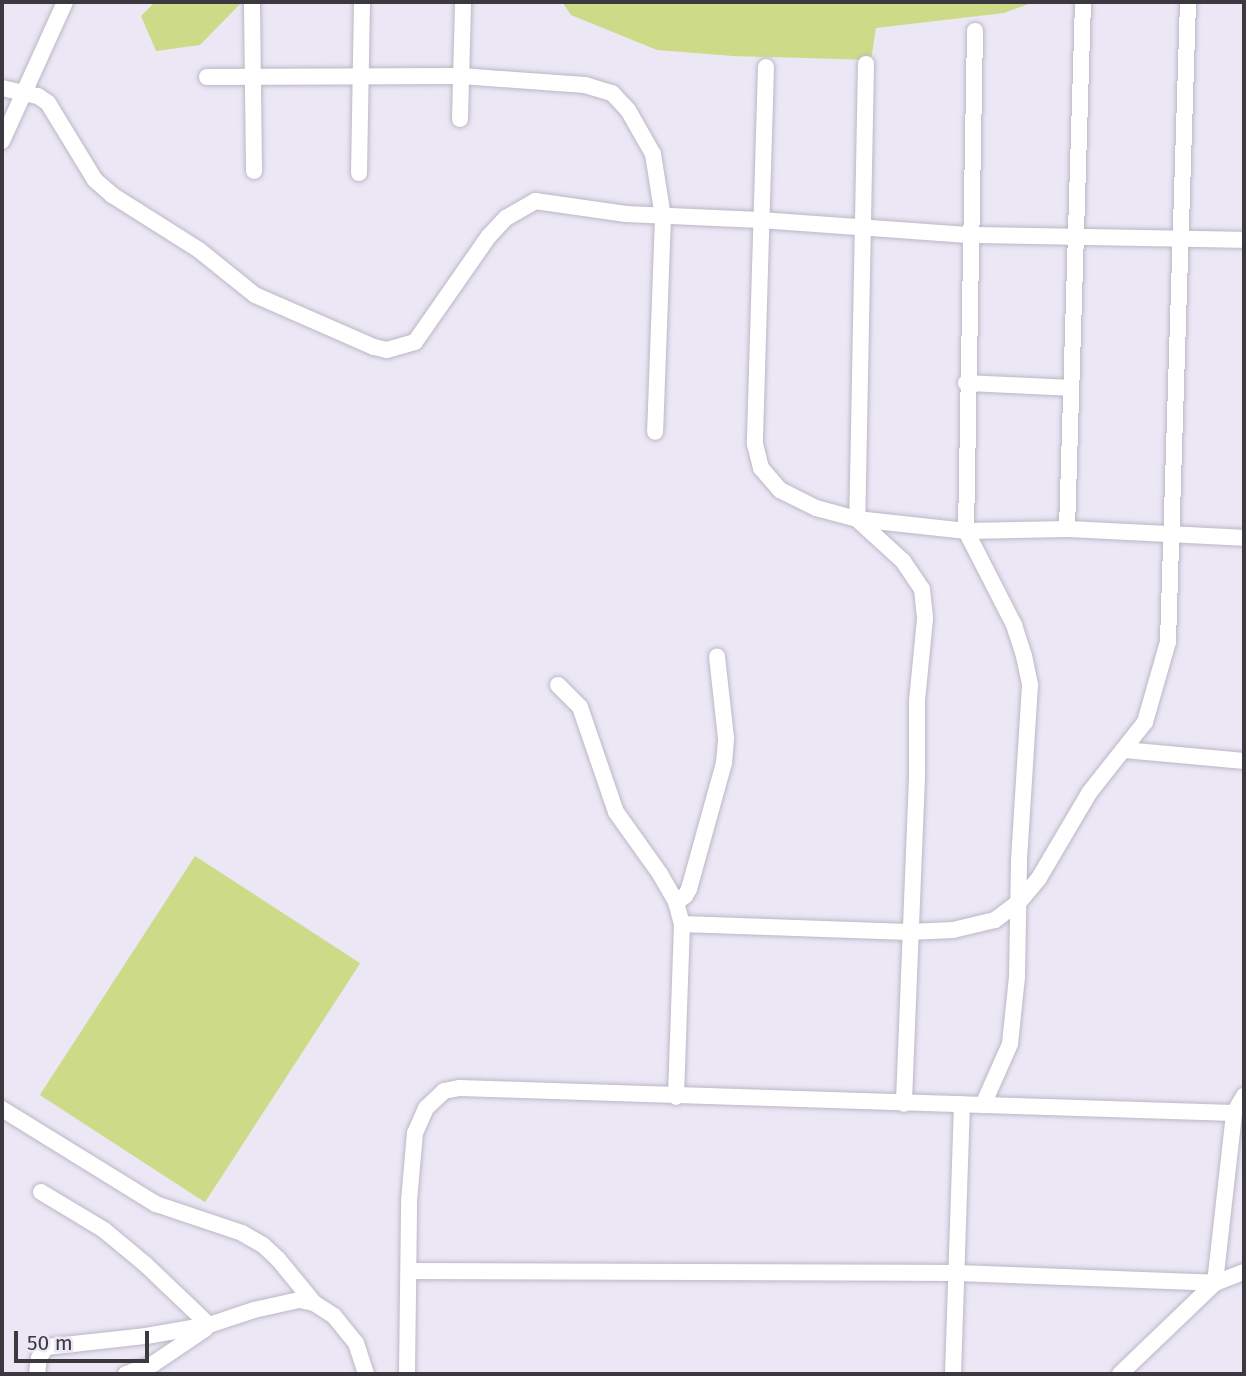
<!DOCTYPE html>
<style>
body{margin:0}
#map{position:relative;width:1246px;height:1376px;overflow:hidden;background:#ebe7f5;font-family:"Fira Sans",sans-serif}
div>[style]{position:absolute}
.green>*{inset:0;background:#cddb88;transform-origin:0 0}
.roads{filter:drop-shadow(0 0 2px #bbb7c5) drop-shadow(0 0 2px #bbb7c5)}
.street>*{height:16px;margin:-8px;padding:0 8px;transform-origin:8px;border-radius:8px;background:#fff}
span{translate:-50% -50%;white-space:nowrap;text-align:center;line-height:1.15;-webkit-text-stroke:7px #ebe7f5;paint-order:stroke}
.frame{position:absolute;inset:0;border:4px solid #3b393f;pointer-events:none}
.scale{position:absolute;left:14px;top:1331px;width:135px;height:32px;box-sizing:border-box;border:4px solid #3b393f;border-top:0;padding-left:9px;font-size:21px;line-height:24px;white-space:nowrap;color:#3b393f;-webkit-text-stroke:5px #ebe7f5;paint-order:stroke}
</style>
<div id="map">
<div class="green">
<i style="clip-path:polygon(155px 2px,242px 2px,200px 45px,156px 51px,141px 16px)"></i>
<i style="clip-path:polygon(562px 2px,1034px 2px,1004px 13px,876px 28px,871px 60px,733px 56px,657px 50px,571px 15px)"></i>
<i style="left:195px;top:856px;width:197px;height:285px;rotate:33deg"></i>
</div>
<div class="roads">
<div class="street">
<i style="left:1083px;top:2px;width:527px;rotate:91.74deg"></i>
<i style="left:1067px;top:529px;width:177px;rotate:2.9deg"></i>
<i style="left:252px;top:5px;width:166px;rotate:89.3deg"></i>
<i style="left:975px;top:31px;width:500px;rotate:91.03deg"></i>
<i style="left:966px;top:531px;width:106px;rotate:62.9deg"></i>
<i style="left:1014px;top:625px;width:33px;rotate:72deg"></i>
<i style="left:1024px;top:656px;width:30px;rotate:78deg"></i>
<i style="left:1030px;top:685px;width:177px;rotate:93.6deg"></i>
<i style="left:1019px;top:862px;width:115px;rotate:91deg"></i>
<i style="left:1017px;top:977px;width:67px;rotate:96deg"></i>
<i style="left:1010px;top:1044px;width:67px;rotate:113.9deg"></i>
<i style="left:866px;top:64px;width:455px;rotate:91.1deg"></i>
<i style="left:857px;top:519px;width:62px;rotate:42.4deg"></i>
<i style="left:903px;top:561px;width:34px;rotate:56deg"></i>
<i style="left:922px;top:589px;width:30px;rotate:84deg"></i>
<i style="left:925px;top:619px;width:82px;rotate:95.6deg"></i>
<i style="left:917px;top:701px;width:76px;rotate:90deg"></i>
<i style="left:917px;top:777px;width:327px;rotate:92.3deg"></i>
<i style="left:766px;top:67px;width:377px;rotate:91.7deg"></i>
<i style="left:755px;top:444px;width:25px;rotate:76deg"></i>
<i style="left:761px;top:468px;width:29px;rotate:49deg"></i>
<i style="left:780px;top:490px;width:40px;rotate:26.6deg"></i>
<i style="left:816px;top:508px;width:42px;rotate:15deg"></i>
<i style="left:857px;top:519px;width:110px;rotate:6.3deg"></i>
<i style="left:966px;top:531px;width:101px;rotate:-1.1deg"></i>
<i style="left:207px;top:77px;width:254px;rotate:-0.2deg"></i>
<i style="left:461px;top:76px;width:124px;rotate:4.2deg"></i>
<i style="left:585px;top:85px;width:28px;rotate:17deg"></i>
<i style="left:612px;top:93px;width:23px;rotate:47deg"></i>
<i style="left:628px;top:110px;width:51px;rotate:60.4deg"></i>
<i style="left:653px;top:154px;width:64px;rotate:81deg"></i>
<i style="left:663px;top:217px;width:215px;rotate:92.1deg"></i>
<i style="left:2px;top:88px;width:37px;rotate:13deg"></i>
<i style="left:38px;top:96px;width:12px;rotate:35deg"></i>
<i style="left:48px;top:103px;width:90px;rotate:58.6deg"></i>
<i style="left:95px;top:180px;width:23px;rotate:41deg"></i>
<i style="left:112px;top:195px;width:103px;rotate:32.3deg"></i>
<i style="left:199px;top:250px;width:72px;rotate:38.8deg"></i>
<i style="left:255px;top:295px;width:130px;rotate:23.6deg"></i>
<i style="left:374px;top:347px;width:13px;rotate:13deg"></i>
<i style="left:387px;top:350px;width:29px;rotate:-16deg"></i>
<i style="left:415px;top:342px;width:129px;rotate:-55.1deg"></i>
<i style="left:489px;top:236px;width:25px;rotate:-47deg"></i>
<i style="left:506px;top:218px;width:34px;rotate:-30deg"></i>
<i style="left:535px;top:201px;width:92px;rotate:8.1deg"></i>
<i style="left:626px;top:214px;width:134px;rotate:2.6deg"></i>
<i style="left:760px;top:220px;width:212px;rotate:4.1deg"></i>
<i style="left:971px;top:235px;width:273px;rotate:1deg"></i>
<i style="left:460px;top:119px;width:117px;rotate:-88.5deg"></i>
<i style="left:2px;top:141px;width:153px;rotate:-65.6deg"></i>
<i style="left:359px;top:173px;width:171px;rotate:-89deg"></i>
<i style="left:966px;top:383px;width:105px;rotate:2.7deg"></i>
<i style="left:558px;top:685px;width:31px;rotate:45deg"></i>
<i style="left:580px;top:707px;width:111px;rotate:71.1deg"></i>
<i style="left:616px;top:812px;width:76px;rotate:54.6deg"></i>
<i style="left:660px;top:874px;width:32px;rotate:60deg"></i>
<i style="left:676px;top:902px;width:23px;rotate:75deg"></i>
<i style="left:682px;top:924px;width:173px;rotate:92deg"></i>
<i style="left:1124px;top:750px;width:121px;rotate:5.2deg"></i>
<i style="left:676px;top:902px;width:11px;rotate:-34deg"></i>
<i style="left:685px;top:896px;width:8px;rotate:-60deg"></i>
<i style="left:689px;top:889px;width:131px;rotate:-74.5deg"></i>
<i style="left:724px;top:763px;width:25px;rotate:-85deg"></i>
<i style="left:726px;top:738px;width:82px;rotate:-96.3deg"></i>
<i style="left:682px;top:924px;width:227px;rotate:2deg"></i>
<i style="left:909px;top:932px;width:44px;rotate:-2.6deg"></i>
<i style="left:953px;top:930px;width:43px;rotate:-13.4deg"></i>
<i style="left:995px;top:920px;width:30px;rotate:-37deg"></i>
<i style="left:1019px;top:902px;width:31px;rotate:-50deg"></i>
<i style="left:1039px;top:878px;width:99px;rotate:-59.5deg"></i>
<i style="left:1089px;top:793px;width:90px;rotate:-51.7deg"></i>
<i style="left:1145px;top:722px;width:83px;rotate:-74deg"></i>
<i style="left:1168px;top:642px;width:640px;rotate:-88.21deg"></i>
<i style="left:2px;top:1109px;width:181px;rotate:31.7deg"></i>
<i style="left:156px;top:1204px;width:91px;rotate:18.6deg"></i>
<i style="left:242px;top:1233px;width:24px;rotate:30deg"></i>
<i style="left:263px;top:1245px;width:21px;rotate:43deg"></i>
<i style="left:278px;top:1259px;width:57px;rotate:50.7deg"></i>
<i style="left:41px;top:1192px;width:74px;rotate:31.1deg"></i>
<i style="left:104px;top:1230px;width:53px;rotate:39.7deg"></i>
<i style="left:145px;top:1264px;width:88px;rotate:43.6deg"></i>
<i style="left:410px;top:1271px;width:548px;rotate:0.21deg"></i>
<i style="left:958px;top:1273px;width:257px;rotate:2.2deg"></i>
<i style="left:1215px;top:1283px;width:171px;rotate:-83.6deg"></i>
<i style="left:37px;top:1374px;width:16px;rotate:-83deg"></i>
<i style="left:39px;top:1358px;width:13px;rotate:-58deg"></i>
<i style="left:46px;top:1347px;width:101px;rotate:-6.3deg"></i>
<i style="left:146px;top:1336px;width:64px;rotate:-9.9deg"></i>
<i style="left:209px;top:1325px;width:47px;rotate:-18.4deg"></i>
<i style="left:254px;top:1310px;width:46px;rotate:-12.5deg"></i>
<i style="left:299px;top:1300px;width:15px;rotate:11deg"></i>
<i style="left:314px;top:1303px;width:24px;rotate:33deg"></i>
<i style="left:334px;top:1316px;width:35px;rotate:51deg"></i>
<i style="left:356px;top:1343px;width:33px;rotate:72deg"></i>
<i style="left:126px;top:1374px;width:29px;rotate:-20deg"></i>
<i style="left:153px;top:1364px;width:63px;rotate:-33.9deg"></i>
<i style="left:407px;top:1374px;width:173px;rotate:-89.3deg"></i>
<i style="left:409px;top:1201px;width:68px;rotate:-85deg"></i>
<i style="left:415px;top:1133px;width:27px;rotate:-66deg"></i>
<i style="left:426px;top:1108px;width:25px;rotate:-43deg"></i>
<i style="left:444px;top:1091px;width:16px;rotate:-11deg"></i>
<i style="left:460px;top:1088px;width:774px;rotate:1.85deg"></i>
<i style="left:1234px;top:1113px;width:20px;rotate:-60deg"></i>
<i style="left:953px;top:1374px;width:270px;rotate:-88.1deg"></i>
<i style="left:1120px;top:1374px;width:132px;rotate:-43.8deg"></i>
<i style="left:1215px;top:1283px;width:31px;rotate:-21deg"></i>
</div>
</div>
<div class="frame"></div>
<div class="scale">50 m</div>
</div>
